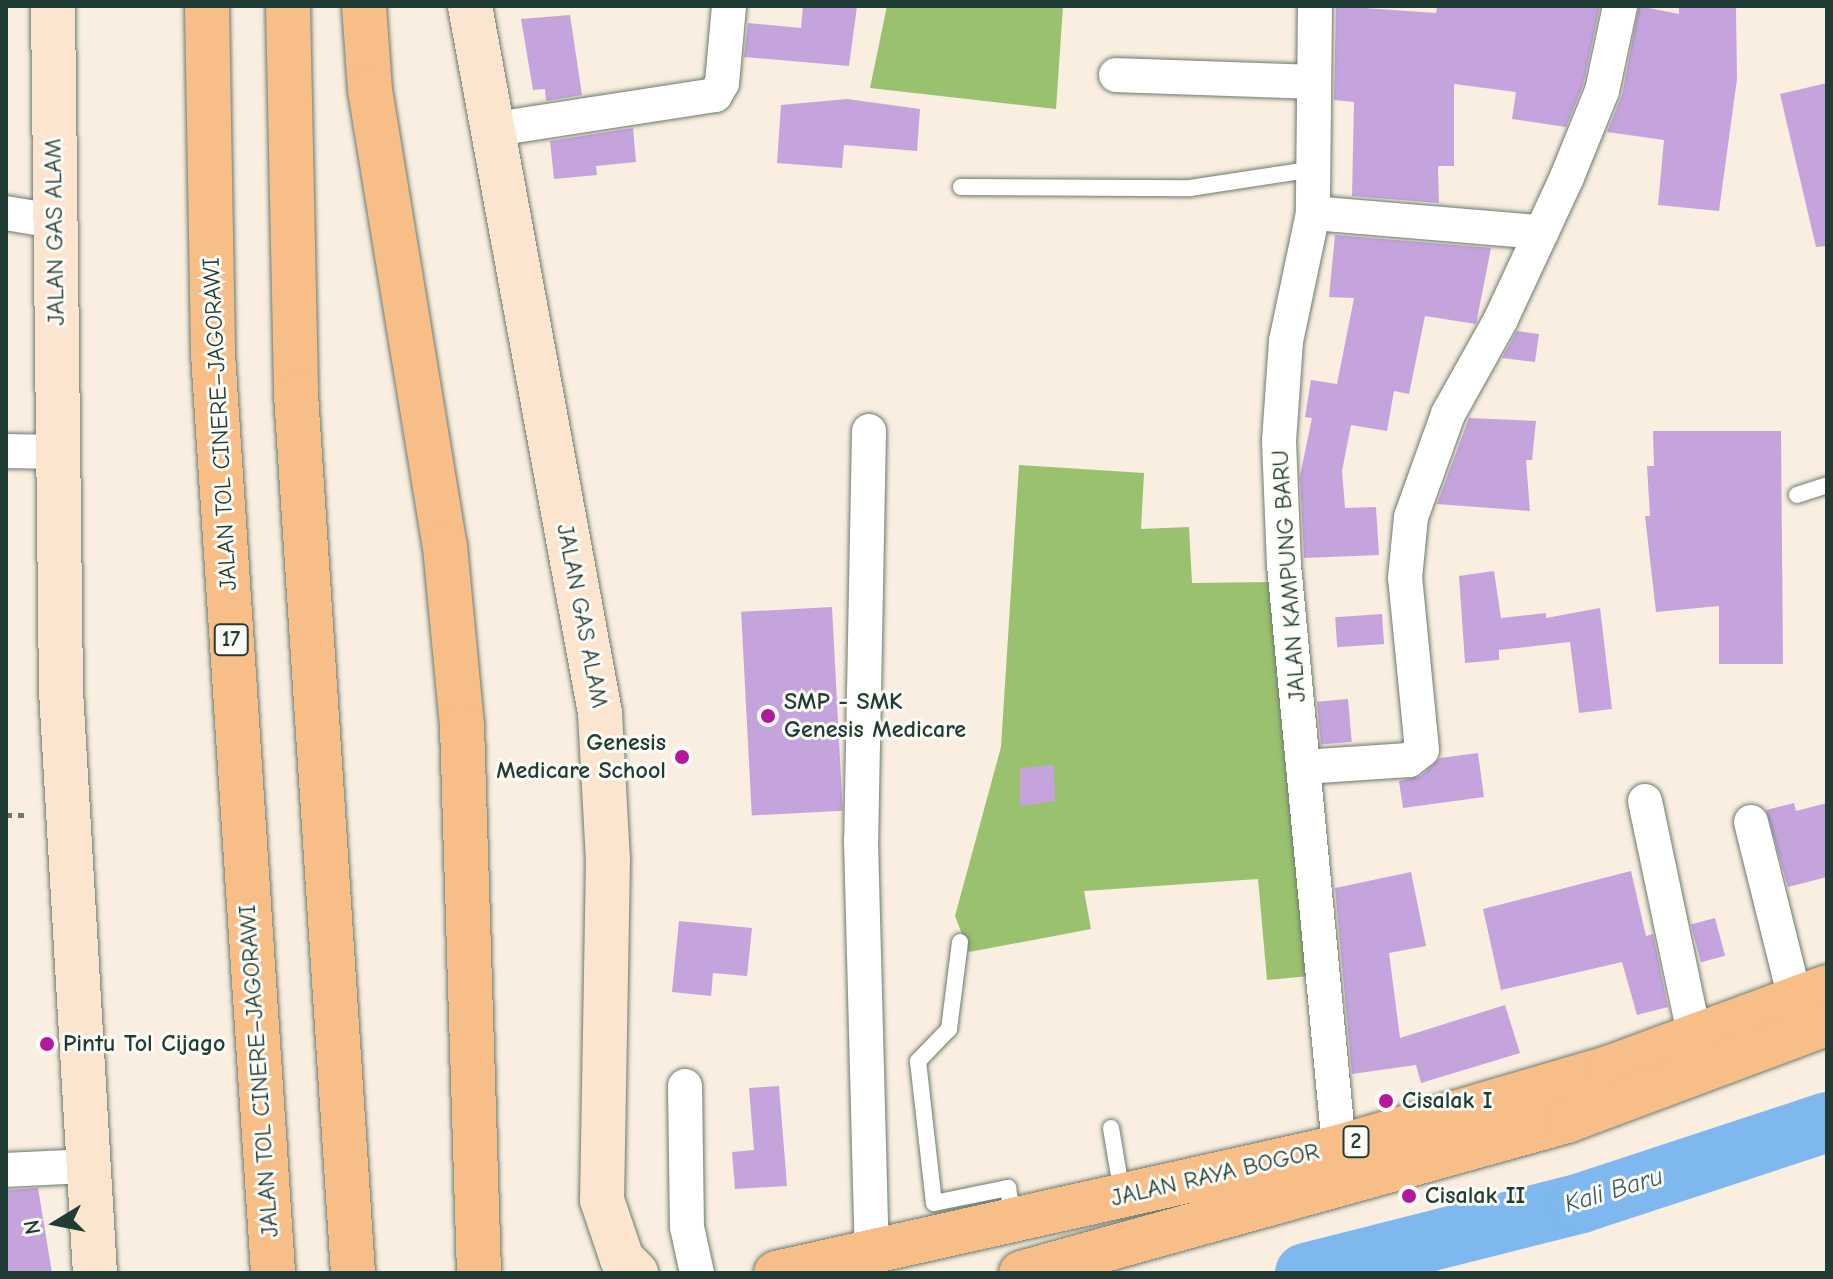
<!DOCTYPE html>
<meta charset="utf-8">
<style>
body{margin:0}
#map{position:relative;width:1833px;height:1279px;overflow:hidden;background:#f9eedf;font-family:"Comic Neue",sans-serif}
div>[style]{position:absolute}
.green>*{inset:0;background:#9ac16d}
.river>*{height:60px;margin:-30px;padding:0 30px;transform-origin:30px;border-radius:30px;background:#7fb7ef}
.building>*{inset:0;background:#c5a4dd;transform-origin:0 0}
.path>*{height:5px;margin-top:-2.5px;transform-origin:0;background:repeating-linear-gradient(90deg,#6b7b70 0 6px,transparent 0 12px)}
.roads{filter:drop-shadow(0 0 2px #6b7b70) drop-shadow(0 0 2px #6b7b70)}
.lane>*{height:16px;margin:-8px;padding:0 8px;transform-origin:8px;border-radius:8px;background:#fff}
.street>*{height:34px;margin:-17px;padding:0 17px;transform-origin:17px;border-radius:17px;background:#fff}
.secondary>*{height:44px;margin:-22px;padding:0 22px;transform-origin:22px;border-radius:22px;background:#fce5cf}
.highway>*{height:44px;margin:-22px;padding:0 22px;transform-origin:22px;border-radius:22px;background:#f7be87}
.dots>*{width:22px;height:22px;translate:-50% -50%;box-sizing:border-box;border:4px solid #fdfcf7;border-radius:50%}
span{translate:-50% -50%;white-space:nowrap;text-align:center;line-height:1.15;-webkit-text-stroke:6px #fdfcf7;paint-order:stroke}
.shield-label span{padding:2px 6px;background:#fdfcf7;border:2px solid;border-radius:6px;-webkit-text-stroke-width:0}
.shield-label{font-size:22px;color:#1f3d34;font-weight:700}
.street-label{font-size:24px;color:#1f3d34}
.poi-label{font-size:24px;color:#1f3d34;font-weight:700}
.left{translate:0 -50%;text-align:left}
.right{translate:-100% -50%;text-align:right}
.water-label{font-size:26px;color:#375c63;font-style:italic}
.frame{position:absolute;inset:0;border:8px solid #1f3d34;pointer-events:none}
.north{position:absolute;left:16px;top:1183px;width:80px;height:80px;-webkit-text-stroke:6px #fdfcf7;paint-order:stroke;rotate:260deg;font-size:22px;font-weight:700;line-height:32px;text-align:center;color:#1f3d34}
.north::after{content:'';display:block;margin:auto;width:28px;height:36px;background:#1f3d34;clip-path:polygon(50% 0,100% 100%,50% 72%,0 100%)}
</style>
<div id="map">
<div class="green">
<i style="clip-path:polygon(887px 6px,1063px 6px,1056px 109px,870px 88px)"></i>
<i style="clip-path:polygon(1019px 465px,1144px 473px,1141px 529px,1189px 527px,1192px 583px,1274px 582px,1310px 976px,1267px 980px,1258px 879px,1084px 891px,1091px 929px,969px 952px,955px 916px,1001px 747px)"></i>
</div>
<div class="river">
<i style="left:1305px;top:1273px;width:285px;rotate:-14.2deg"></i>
<i style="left:1581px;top:1203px;width:259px;rotate:-18.2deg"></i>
</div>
<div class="building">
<i style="clip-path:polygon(803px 6px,857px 6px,849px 66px,744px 57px,748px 23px,801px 28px)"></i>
<i style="clip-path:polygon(1336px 6px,1436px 13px,1437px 6px,1600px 6px,1583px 85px,1566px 127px,1512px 119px,1516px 92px,1454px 84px,1454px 166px,1438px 166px,1439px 203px,1352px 196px,1354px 102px,1334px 100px)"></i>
<i style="clip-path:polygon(1639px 6px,1679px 14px,1679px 7px,1736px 7px,1737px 79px,1719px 211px,1658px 205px,1664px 140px,1607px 132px,1622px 95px)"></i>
<i style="clip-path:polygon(570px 15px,582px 95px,546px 101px,545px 89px,533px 90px,521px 19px)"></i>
<i style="clip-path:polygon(1827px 83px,1827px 246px,1816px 247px,1780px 94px)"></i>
<i style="clip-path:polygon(847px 99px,920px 109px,917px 151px,844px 145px,842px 168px,777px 163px,781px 105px)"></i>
<i style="clip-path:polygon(633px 128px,636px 162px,596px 166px,597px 175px,554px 179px,550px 141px)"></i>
<i style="clip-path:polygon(1335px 235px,1491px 248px,1476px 324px,1425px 316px,1409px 394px,1394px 391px,1387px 431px,1351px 425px,1342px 471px,1345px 508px,1376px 507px,1379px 555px,1304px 558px,1300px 476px,1312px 418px,1305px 417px,1311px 380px,1337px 384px,1354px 298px,1329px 297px)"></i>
<i style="clip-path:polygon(1517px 331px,1539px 334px,1535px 362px,1502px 358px)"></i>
<i style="clip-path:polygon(1469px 418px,1536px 421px,1532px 460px,1526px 460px,1530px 511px,1437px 504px)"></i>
<i style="clip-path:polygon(1653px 431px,1781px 431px,1783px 664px,1719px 664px,1719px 606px,1656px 612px,1645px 516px,1650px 516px,1647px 466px,1654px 466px)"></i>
<i style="clip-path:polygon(1494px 571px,1501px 618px,1546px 613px,1546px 618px,1600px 608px,1612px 709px,1579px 713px,1570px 642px,1499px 650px,1499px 660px,1465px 663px,1459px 576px)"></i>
<i style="left:832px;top:607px;width:204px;height:91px;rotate:87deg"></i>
<i style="left:1382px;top:614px;width:30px;height:47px;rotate:86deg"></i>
<i style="left:1348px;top:699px;width:43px;height:31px;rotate:85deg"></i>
<i style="clip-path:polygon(1478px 753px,1484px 797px,1403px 808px,1399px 781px,1421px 776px,1440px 758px)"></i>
<i style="clip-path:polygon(1054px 765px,1055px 801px,1020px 806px,1020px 768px)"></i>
<i style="clip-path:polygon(1794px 803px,1796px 811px,1827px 803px,1827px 877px,1788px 887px,1766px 810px)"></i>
<i style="clip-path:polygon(1631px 871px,1646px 936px,1653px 934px,1668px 1007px,1637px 1015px,1622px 962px,1501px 990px,1483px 909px)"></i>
<i style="clip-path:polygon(1411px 872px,1426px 946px,1389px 953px,1400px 1038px,1505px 1005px,1520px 1053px,1421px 1083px,1416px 1065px,1352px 1074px,1335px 888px)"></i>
<i style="left:1715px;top:918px;width:39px;height:25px;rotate:75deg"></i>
<i style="clip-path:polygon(679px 921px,752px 928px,747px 976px,713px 973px,711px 996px,672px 992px)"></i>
<i style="clip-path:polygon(779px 1086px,787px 1186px,735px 1189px,732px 1152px,754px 1150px,749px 1088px)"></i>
<i style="clip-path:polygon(38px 1188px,52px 1273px,6px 1273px,6px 1190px)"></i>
</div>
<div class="path">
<i style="left:6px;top:815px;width:23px"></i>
</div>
<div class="roads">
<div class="lane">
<i style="left:961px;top:187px;width:229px;rotate:0.3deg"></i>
<i style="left:1190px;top:188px;width:125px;rotate:-8.7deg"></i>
<i style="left:1797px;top:495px;width:32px;rotate:-18deg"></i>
<i style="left:960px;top:942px;width:88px;rotate:97.2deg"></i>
<i style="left:949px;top:1029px;width:45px;rotate:134.1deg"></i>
<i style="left:918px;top:1061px;width:143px;rotate:83.6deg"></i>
<i style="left:934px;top:1203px;width:76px;rotate:-11.5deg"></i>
<i style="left:1008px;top:1188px;width:31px;rotate:81deg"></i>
<i style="left:1111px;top:1128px;width:67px;rotate:80.5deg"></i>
</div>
<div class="street">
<i style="left:1315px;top:6px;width:207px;rotate:90.6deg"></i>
<i style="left:1313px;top:213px;width:131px;rotate:101.9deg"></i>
<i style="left:1286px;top:341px;width:100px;rotate:94deg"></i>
<i style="left:1279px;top:441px;width:124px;rotate:87.7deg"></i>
<i style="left:1284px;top:565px;width:585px;rotate:84.6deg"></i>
<i style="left:1116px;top:75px;width:198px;rotate:2deg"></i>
<i style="left:489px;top:130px;width:229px;rotate:-8.8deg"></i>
<i style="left:715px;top:95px;width:14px;rotate:-60deg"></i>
<i style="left:722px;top:83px;width:77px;rotate:-84.8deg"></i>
<i style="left:6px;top:213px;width:49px;rotate:9.5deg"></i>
<i style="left:1313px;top:213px;width:229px;rotate:4.8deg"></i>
<i style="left:869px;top:431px;width:410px;rotate:91.1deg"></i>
<i style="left:861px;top:841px;width:411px;rotate:88.5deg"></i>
<i style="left:6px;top:451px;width:51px;rotate:1.1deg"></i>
<i style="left:1303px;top:767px;width:106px;rotate:-3.8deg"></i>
<i style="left:1409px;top:760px;width:16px;rotate:-38deg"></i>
<i style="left:1422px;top:750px;width:173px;rotate:-95.6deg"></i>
<i style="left:1405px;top:578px;width:61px;rotate:-84.4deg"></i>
<i style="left:1411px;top:517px;width:109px;rotate:-70.2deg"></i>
<i style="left:1448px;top:414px;width:107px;rotate:-60.8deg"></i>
<i style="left:1500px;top:321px;width:159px;rotate:-65deg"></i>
<i style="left:1567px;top:177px;width:93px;rotate:-67.9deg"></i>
<i style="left:1602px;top:91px;width:87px;rotate:-78deg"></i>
<i style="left:1645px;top:801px;width:242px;rotate:78.1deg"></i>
<i style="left:1751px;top:822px;width:182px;rotate:76deg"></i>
<i style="left:685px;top:1086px;width:141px;rotate:89.2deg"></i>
<i style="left:687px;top:1227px;width:47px;rotate:77.7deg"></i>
<i style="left:6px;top:1170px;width:83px;rotate:-2.8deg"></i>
</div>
<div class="secondary">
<i style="left:53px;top:6px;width:685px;rotate:89.33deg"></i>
<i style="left:61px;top:691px;width:583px;rotate:86.66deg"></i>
<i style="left:470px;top:6px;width:719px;rotate:79.58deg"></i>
<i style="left:600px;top:713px;width:146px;rotate:86.9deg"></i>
<i style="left:608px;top:859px;width:341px;rotate:91deg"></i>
<i style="left:602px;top:1200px;width:62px;rotate:71.3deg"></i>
<i style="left:622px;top:1259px;width:20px;rotate:45deg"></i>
</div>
<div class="highway">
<i style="left:207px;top:6px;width:348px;rotate:89deg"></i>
<i style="left:213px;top:354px;width:921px;rotate:86.26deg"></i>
<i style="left:288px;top:6px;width:388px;rotate:88.8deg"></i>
<i style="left:296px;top:394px;width:881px;rotate:86.29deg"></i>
<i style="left:364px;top:6px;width:84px;rotate:85.9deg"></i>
<i style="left:370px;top:90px;width:462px;rotate:80.7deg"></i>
<i style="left:445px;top:546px;width:181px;rotate:84.6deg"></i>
<i style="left:462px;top:726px;width:547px;rotate:88.22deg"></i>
<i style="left:776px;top:1273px;width:577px;rotate:-12.61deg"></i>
<i style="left:1339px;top:1147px;width:280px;rotate:-16.4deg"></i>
<i style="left:1608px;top:1068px;width:233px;rotate:-20.3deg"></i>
<i style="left:1021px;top:1273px;width:567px;rotate:-15.56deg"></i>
<i style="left:1567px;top:1121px;width:278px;rotate:-20.5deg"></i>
</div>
</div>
<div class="dots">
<i style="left:768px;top:716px;background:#b5179e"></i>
<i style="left:682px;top:757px;background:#b5179e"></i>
<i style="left:47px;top:1044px;background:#b5179e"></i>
<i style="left:1386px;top:1101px;background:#b5179e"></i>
<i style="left:1409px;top:1196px;background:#b5179e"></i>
</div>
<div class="shield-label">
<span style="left:231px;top:640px">17</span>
<span style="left:1356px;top:1142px">2</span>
</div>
<div class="street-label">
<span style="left:55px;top:232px;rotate:-91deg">JALAN GAS ALAM</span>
<span style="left:220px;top:424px;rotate:-93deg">JALAN TOL CINERE–JAGORAWI</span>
<span style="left:1289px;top:576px;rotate:-94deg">JALAN KAMPUNG BARU</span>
<span style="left:582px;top:616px;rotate:79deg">JALAN GAS ALAM</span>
<span style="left:259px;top:1071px;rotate:-94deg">JALAN TOL CINERE–JAGORAWI</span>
<span style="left:1215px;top:1175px;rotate:-13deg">JALAN RAYA BOGOR</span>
</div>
<div class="poi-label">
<span class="left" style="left:784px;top:716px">SMP - SMK<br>Genesis Medicare</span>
<span class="right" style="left:666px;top:757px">Genesis<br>Medicare School</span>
<span class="left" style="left:63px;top:1044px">Pintu Tol Cijago</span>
<span class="left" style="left:1402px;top:1101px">Cisalak I</span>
<span class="left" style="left:1425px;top:1196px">Cisalak II</span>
</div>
<div class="water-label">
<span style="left:1614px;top:1191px;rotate:-17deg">Kali Baru</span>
</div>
<div class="frame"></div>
<div class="north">N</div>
</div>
